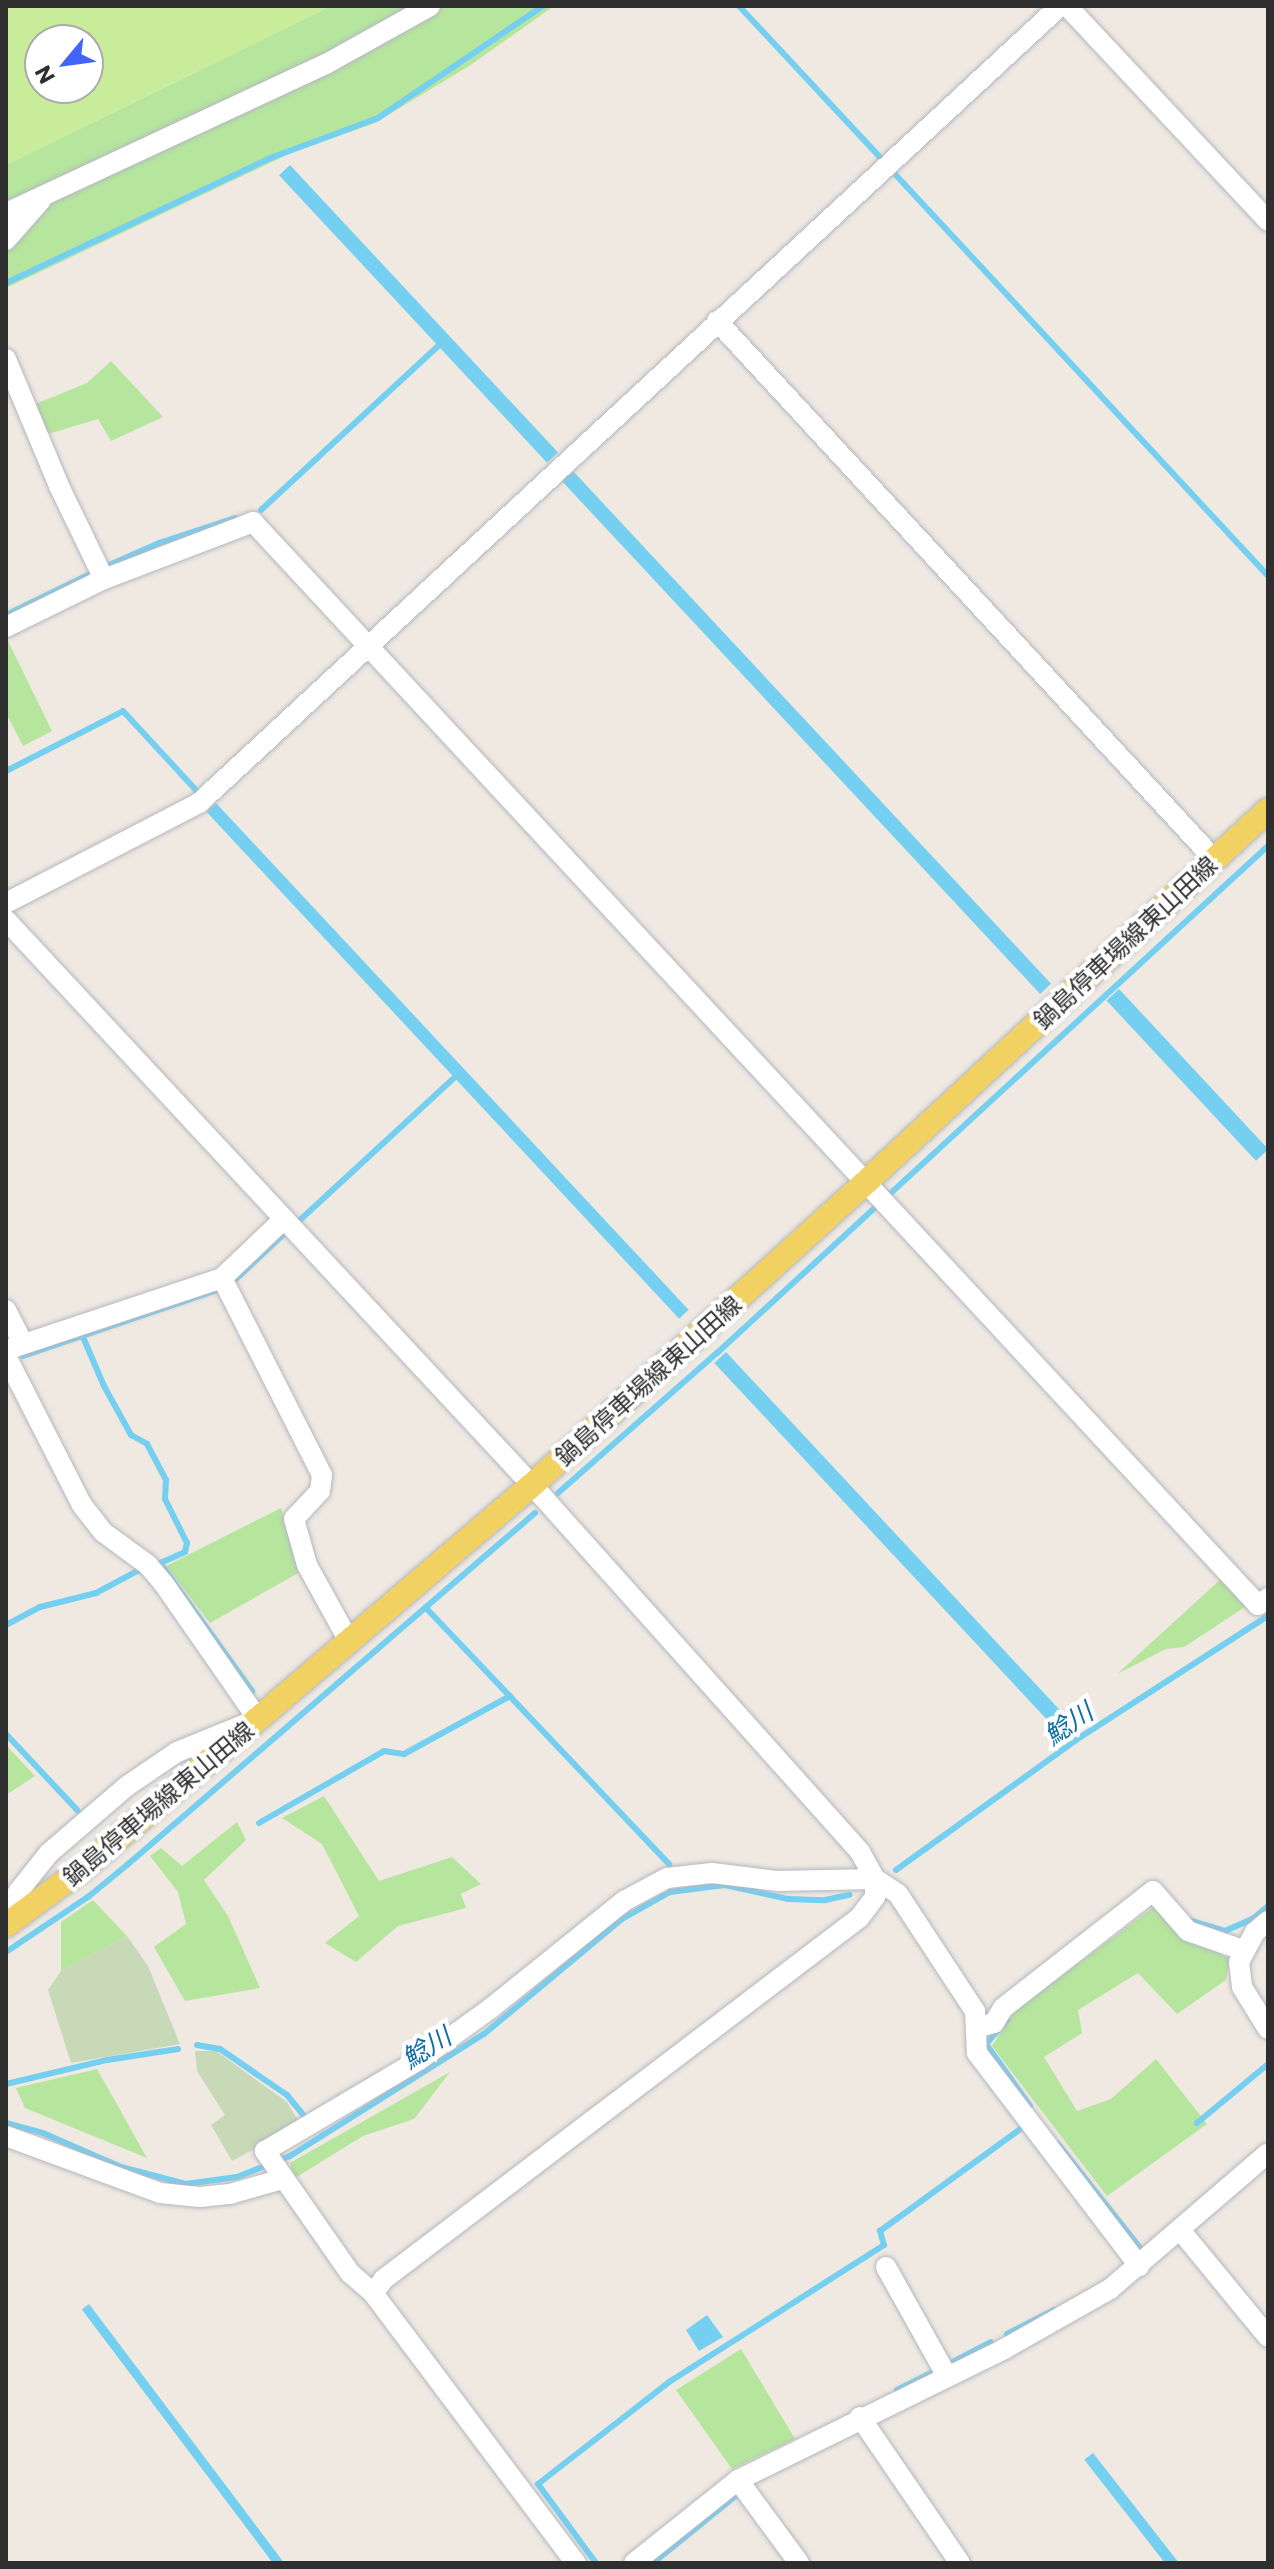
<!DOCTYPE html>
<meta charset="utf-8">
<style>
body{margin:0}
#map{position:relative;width:1274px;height:2569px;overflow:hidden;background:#efe9e1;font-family:Commissioner,"Noto Sans JP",sans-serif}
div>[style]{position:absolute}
.green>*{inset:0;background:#b6e59e}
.cemetery>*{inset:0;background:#c8d9b8}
.pitch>*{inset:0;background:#c9ec9a}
.water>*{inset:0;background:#75cff0;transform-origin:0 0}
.stream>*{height:6px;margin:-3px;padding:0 3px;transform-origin:3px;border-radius:3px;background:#75cff0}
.roads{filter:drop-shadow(0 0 2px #b4b7c1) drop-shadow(0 0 2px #b4b7c1)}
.minor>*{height:20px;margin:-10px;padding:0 10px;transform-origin:10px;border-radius:10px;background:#fff}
.major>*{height:24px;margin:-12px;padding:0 12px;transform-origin:12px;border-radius:12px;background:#f2d163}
span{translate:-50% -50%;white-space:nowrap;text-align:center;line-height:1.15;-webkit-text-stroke:8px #fff;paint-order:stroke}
.street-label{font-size:24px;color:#2e2e2e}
.water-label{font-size:26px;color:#0d6fa3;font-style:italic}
.frame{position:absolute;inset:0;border:8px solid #2e2e2e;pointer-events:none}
.north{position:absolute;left:24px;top:24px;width:80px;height:80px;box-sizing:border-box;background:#fff;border:2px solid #ababab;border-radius:50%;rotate:241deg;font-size:22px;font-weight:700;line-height:32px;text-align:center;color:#2e2e2e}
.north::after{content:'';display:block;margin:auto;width:28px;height:36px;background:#4264fb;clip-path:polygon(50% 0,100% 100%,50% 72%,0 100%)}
</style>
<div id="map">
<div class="green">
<i style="clip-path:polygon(331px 6px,554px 6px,469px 66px,375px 123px,291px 153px,6px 288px,6px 165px)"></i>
<i style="clip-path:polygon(111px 361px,163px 417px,111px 441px,98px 419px,45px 435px,33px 405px,87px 383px)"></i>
<i style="clip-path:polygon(6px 637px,52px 731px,23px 746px,6px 713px)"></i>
<i style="clip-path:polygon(281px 1508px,300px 1572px,210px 1623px,166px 1566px)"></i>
<i style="clip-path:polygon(1222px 1578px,1248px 1605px,1184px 1647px,1166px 1649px,1117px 1674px)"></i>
<i style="clip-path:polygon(6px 1745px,35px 1776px,6px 1795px)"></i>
<i style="clip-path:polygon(324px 1796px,379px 1881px,452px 1857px,481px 1884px,461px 1894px,466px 1908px,398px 1926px,356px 1962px,325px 1943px,359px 1916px,322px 1844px,282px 1818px)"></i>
<i style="clip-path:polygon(237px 1822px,246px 1840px,204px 1880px,228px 1916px,260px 1988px,185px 2001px,154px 1947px,186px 1924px,178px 1892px,150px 1856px,161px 1848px,182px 1866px)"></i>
<i style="clip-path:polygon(93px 1900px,127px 1936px,61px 1971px,61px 1922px)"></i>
<i style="clip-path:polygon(1155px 1906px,1183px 1937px,1230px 1959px,1226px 1980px,1177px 2014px,1138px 1973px,1078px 2010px,1082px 2033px,1044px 2057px,1077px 2111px,1111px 2099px,1156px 2059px,1207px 2124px,1107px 2196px,992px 2046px,1015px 2011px)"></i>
<i style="clip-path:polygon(97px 2069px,147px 2158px,25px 2108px,16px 2088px)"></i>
<i style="clip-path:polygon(450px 2072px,414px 2119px,363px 2136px,295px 2178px,290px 2163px)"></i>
<i style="clip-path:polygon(741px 2349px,795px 2439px,732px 2469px,676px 2390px)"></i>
</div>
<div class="cemetery">
<i style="clip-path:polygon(127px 1936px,148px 1966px,180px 2044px,71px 2063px,48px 1990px,61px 1971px)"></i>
<i style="clip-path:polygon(195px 2051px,216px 2051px,287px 2102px,300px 2124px,232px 2161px,211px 2125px,225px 2115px,197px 2071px)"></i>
</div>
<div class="pitch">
<i style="clip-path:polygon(evenodd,6px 6px,331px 6px,6px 165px,6px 6px,40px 40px,88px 40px,88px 88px,40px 88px,40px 40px)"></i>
</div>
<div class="water">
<i style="left:290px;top:165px;width:393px;height:15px;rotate:47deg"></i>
<i style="left:573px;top:471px;width:701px;height:15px;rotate:47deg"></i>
<i style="left:216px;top:803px;width:693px;height:13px;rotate:47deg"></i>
<i style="left:1119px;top:989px;width:219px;height:17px;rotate:47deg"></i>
<i style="left:726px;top:1352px;width:501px;height:16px;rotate:47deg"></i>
<i style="left:89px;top:2304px;width:324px;height:9px;rotate:53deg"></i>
<i style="clip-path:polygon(707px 2315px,723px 2337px,699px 2351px,686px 2330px)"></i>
<i style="left:1093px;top:2453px;width:140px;height:11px;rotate:52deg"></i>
</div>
<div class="stream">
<i style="left:739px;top:6px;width:207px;rotate:47deg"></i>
<i style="left:893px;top:172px;width:551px;rotate:47.13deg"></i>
<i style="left:6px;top:283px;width:295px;rotate:-25.3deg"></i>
<i style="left:273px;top:157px;width:112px;rotate:-20.4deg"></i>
<i style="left:378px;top:118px;width:199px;rotate:-34.2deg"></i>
<i style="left:261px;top:510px;width:241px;rotate:-42.8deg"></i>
<i style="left:107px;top:566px;width:57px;rotate:-23.9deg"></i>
<i style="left:159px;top:543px;width:80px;rotate:-18.2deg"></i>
<i style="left:6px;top:615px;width:93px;rotate:-26deg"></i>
<i style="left:6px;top:771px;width:131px;rotate:-27.1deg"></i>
<i style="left:123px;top:711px;width:108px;rotate:47.3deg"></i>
<i style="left:300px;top:1220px;width:208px;rotate:-42.7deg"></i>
<i style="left:236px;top:1279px;width:66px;rotate:-43.2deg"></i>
<i style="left:6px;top:1337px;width:1px;rotate:45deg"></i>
<i style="left:83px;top:1337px;width:53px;rotate:66.8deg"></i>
<i style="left:104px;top:1386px;width:56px;rotate:61.1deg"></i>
<i style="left:131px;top:1435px;width:18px;rotate:29deg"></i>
<i style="left:147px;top:1444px;width:41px;rotate:62.2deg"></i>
<i style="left:166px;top:1480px;width:19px;rotate:93deg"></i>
<i style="left:165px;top:1499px;width:49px;rotate:63.4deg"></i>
<i style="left:187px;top:1543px;width:9px;rotate:103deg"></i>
<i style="left:185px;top:1552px;width:27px;rotate:156deg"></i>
<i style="left:160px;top:1563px;width:158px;rotate:54.3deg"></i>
<i style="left:23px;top:1356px;width:205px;rotate:-18.8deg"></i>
<i style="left:558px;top:1493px;width:212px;rotate:-41.4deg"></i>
<i style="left:717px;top:1353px;width:749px;rotate:-42.62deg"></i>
<i style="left:427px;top:1609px;width:352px;rotate:46.5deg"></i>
<i style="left:6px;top:1625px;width:38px;rotate:-28deg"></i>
<i style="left:40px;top:1607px;width:58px;rotate:-14deg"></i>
<i style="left:96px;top:1593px;width:49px;rotate:-28.1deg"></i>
<i style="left:6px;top:1734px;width:105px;rotate:46.9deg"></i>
<i style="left:259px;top:1823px;width:144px;rotate:-29.9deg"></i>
<i style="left:384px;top:1751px;width:20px;rotate:9deg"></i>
<i style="left:404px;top:1754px;width:121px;rotate:-28.7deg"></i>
<i style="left:896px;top:1870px;width:222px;rotate:-35.8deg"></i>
<i style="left:1076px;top:1740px;width:229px;rotate:-32.9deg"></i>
<i style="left:1189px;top:1920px;width:38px;rotate:17deg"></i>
<i style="left:1225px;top:1931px;width:32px;rotate:-24deg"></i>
<i style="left:1254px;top:1918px;width:18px;rotate:-41deg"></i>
<i style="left:6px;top:1952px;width:99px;rotate:-33.9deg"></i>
<i style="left:88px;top:1897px;width:50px;rotate:-39.4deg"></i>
<i style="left:127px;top:1865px;width:539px;rotate:-40.79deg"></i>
<i style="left:1007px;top:2020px;width:32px;rotate:131deg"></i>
<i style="left:986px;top:2044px;width:76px;rotate:54.6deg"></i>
<i style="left:197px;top:2045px;width:23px;rotate:10deg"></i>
<i style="left:220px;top:2049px;width:81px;rotate:34.5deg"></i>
<i style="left:287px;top:2095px;width:27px;rotate:51deg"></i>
<i style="left:6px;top:2084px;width:104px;rotate:-13.4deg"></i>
<i style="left:107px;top:2060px;width:72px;rotate:-8.8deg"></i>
<i style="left:6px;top:2123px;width:38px;rotate:15deg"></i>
<i style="left:43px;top:2133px;width:85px;rotate:23.6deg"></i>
<i style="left:121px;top:2167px;width:67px;rotate:14.7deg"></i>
<i style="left:186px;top:2184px;width:51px;rotate:-7.8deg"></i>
<i style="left:237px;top:2177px;width:57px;rotate:-21.6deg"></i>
<i style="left:290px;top:2156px;width:229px;rotate:-32.2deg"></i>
<i style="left:484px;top:2034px;width:180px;rotate:-39.8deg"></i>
<i style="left:622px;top:1919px;width:55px;rotate:-29.4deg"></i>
<i style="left:670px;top:1892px;width:55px;rotate:-7.3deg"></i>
<i style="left:725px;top:1885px;width:65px;rotate:12.5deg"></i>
<i style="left:788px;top:1899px;width:37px;rotate:2deg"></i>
<i style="left:825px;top:1900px;width:25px;rotate:-12deg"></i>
<i style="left:1197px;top:2123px;width:92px;rotate:-39.7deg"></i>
<i style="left:1058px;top:2144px;width:132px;rotate:51.7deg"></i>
<i style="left:1007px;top:2334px;width:53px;rotate:-27.1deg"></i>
<i style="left:949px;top:2364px;width:47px;rotate:-27.6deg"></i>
<i style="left:897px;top:2390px;width:42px;rotate:-26.6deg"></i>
<i style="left:596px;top:2563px;width:98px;rotate:-126.3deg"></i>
<i style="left:538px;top:2484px;width:166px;rotate:-37.9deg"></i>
<i style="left:669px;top:2382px;width:255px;rotate:-32.5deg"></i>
<i style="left:884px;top:2245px;width:15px;rotate:-106deg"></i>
<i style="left:880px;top:2231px;width:175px;rotate:-36deg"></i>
<i style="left:653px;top:2563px;width:109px;rotate:-39.1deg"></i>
</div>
<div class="roads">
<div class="minor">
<i style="left:1067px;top:6px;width:294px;rotate:46.9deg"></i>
<i style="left:6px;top:213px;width:353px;rotate:-25deg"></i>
<i style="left:326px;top:64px;width:119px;rotate:-29.1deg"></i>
<i style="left:6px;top:240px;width:53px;rotate:-48.8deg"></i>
<i style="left:717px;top:321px;width:732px;rotate:47.27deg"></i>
<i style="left:6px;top:359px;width:138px;rotate:67.3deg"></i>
<i style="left:59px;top:486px;width:103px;rotate:64.2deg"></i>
<i style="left:6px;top:627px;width:109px;rotate:-26.1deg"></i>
<i style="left:104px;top:579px;width:160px;rotate:-20.9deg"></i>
<i style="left:253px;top:522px;width:1477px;rotate:47.14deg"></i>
<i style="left:1258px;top:1605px;width:12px;rotate:-35deg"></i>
<i style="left:6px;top:903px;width:217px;rotate:-27.4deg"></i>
<i style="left:199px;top:803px;width:1173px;rotate:-42.79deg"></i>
<i style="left:6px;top:920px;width:787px;rotate:47.06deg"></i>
<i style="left:542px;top:1496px;width:477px;rotate:48.2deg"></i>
<i style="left:860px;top:1852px;width:31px;rotate:61deg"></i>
<i style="left:875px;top:1879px;width:18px;rotate:90deg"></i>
<i style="left:875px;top:1897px;width:26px;rotate:127deg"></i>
<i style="left:859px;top:1918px;width:597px;rotate:142.77deg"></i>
<i style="left:384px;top:2279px;width:18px;rotate:128deg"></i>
<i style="left:373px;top:2293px;width:338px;rotate:53.1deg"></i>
<i style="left:222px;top:1278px;width:221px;rotate:63.1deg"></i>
<i style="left:322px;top:1475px;width:16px;rotate:97deg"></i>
<i style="left:320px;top:1491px;width:38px;rotate:133deg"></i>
<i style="left:294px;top:1519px;width:48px;rotate:74.2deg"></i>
<i style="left:307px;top:1565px;width:87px;rotate:61.1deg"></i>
<i style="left:6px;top:1310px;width:38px;rotate:63deg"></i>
<i style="left:6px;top:1350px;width:228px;rotate:-18.4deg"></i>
<i style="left:222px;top:1278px;width:84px;rotate:-43.6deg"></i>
<i style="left:6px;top:1356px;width:167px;rotate:63deg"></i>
<i style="left:82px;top:1505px;width:34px;rotate:52deg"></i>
<i style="left:103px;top:1532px;width:56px;rotate:36.3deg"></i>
<i style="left:148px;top:1565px;width:25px;rotate:50deg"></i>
<i style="left:164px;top:1584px;width:165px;rotate:55.2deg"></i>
<i style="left:258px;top:1719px;width:87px;rotate:157.8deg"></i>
<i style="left:177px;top:1752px;width:60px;rotate:145.8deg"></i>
<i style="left:127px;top:1786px;width:103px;rotate:139.3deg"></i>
<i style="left:49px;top:1853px;width:50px;rotate:128.5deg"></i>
<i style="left:18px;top:1892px;width:34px;rotate:111deg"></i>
<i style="left:1268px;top:1921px;width:17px;rotate:140deg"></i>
<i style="left:1255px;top:1932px;width:34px;rotate:118deg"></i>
<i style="left:1239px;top:1962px;width:25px;rotate:83deg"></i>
<i style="left:1242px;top:1987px;width:49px;rotate:58.2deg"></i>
<i style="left:976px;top:2028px;width:19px;rotate:-16deg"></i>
<i style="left:994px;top:2023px;width:17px;rotate:-59deg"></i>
<i style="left:1003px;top:2008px;width:190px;rotate:-38deg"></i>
<i style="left:1153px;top:1891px;width:53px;rotate:48.8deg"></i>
<i style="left:1188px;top:1931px;width:58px;rotate:19.1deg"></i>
<i style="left:6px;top:2136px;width:164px;rotate:20.3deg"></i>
<i style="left:160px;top:2193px;width:40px;rotate:5.7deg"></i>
<i style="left:200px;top:2197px;width:30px;rotate:-6deg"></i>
<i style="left:230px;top:2194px;width:54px;rotate:-16.1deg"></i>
<i style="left:1181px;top:2231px;width:137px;rotate:50.6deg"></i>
<i style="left:886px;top:2267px;width:125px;rotate:60.8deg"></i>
<i style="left:373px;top:2293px;width:30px;rotate:-139deg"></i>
<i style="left:350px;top:2273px;width:149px;rotate:-124.9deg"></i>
<i style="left:265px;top:2151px;width:179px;rotate:-30.6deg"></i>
<i style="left:419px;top:2060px;width:89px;rotate:-35.8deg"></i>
<i style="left:491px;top:2008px;width:171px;rotate:-38.8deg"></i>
<i style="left:624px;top:1901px;width:49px;rotate:-28.1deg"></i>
<i style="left:667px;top:1878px;width:45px;rotate:-6.3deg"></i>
<i style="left:712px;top:1873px;width:65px;rotate:7deg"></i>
<i style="left:777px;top:1881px;width:98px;rotate:-1.2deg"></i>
<i style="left:875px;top:1879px;width:27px;rotate:33deg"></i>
<i style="left:898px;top:1894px;width:140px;rotate:56.7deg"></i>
<i style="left:975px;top:2011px;width:42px;rotate:87.3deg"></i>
<i style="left:977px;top:2053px;width:268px;rotate:52.7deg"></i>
<i style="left:860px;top:2417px;width:177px;rotate:55.6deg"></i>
<i style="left:738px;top:2480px;width:103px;rotate:53.7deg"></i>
<i style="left:634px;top:2563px;width:133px;rotate:-38.6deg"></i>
<i style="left:738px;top:2480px;width:297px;rotate:-26.2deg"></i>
<i style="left:1004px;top:2349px;width:122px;rotate:-29.5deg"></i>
<i style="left:1110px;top:2289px;width:208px;rotate:-40.7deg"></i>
</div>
<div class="major">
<i style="left:6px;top:1925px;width:93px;rotate:-36.3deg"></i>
<i style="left:81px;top:1870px;width:593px;rotate:-40.49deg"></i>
<i style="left:532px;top:1485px;width:450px;rotate:-42.2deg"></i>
<i style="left:865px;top:1183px;width:549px;rotate:-42.79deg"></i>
</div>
</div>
<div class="street-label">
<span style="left:1125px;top:942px;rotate:-43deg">鍋島停車場線東山田線</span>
<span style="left:648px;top:1380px;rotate:-42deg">鍋島停車場線東山田線</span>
<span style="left:158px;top:1803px;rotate:-40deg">鍋島停車場線東山田線</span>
</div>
<div class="water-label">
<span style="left:1068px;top:1723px;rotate:-34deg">鯰川</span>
<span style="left:426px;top:2047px;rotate:-32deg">鯰川</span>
</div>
<div class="frame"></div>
<div class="north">N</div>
</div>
